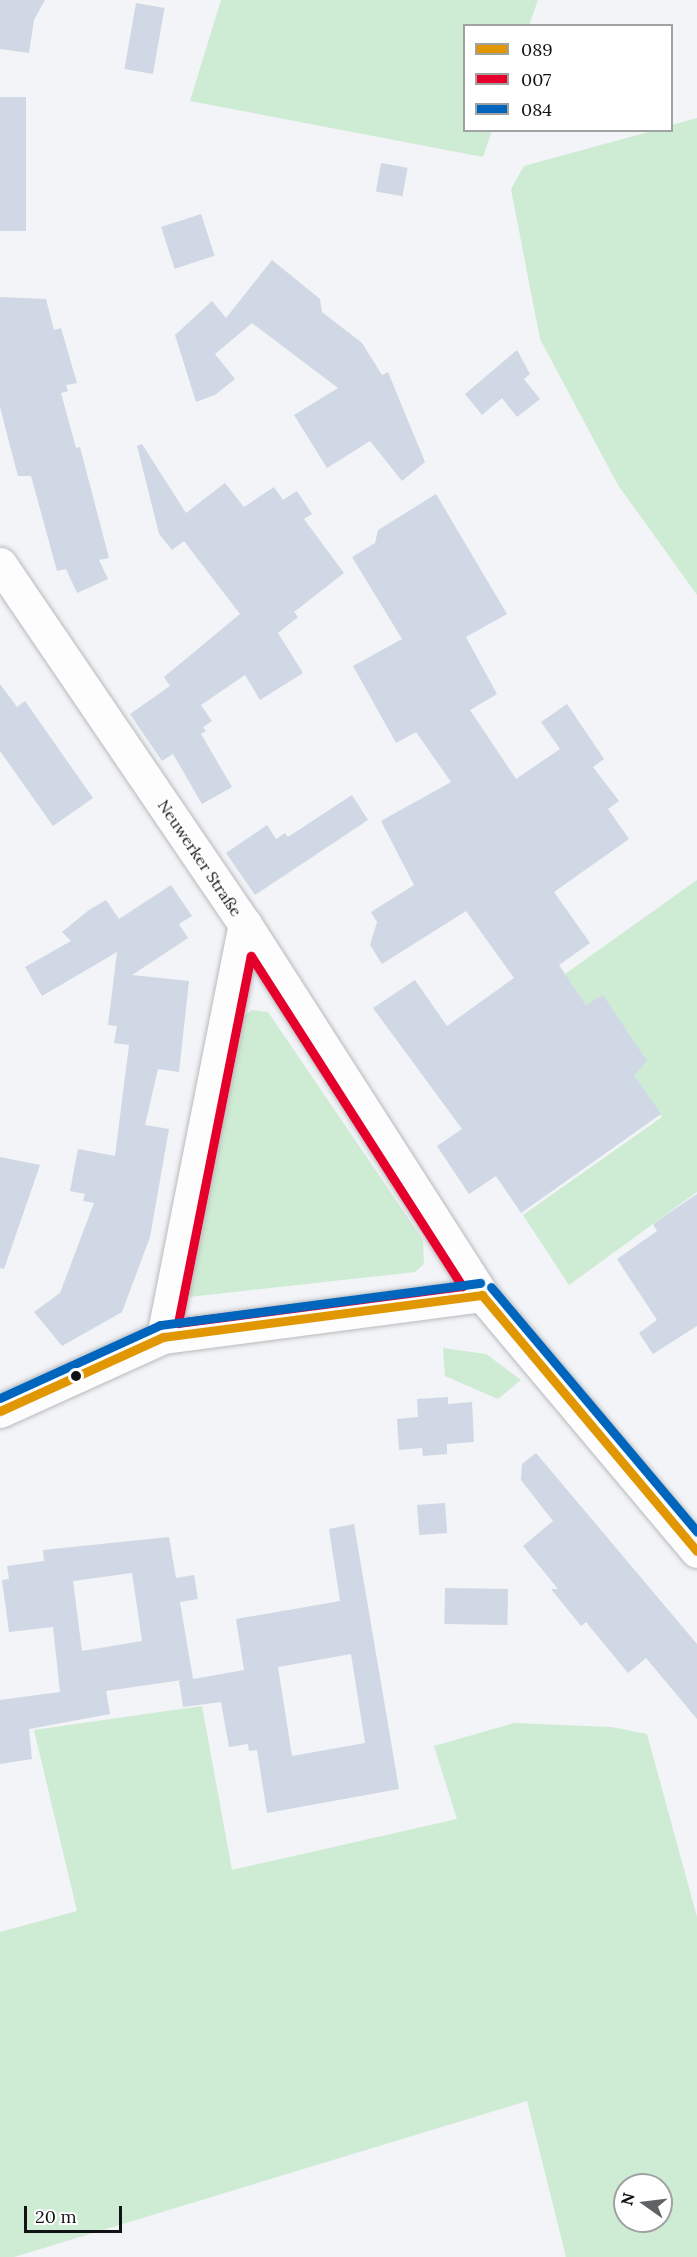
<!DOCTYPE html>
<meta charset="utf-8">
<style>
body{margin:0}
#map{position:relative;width:697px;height:2257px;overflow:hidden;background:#f2f4f7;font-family:Lora,serif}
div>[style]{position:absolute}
.green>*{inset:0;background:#ceebd3}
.building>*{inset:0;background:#cfd8e4;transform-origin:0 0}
.roads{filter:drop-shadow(0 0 2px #b8babc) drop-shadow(0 0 2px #b8babc)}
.street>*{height:33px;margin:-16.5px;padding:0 16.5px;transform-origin:16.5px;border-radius:16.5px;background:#fdfdfe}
.secondary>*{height:33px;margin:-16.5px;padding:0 16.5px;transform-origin:16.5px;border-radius:16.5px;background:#fdfdfe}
.bus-1>*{height:9px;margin:-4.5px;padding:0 4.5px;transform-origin:4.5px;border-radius:4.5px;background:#e09702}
.bus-2>*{height:9px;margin:-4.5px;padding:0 4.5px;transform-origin:4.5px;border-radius:4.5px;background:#e4002b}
.bus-3>*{height:9px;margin:-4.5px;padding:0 4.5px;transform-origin:4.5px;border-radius:4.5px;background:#0065bd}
.dots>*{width:16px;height:16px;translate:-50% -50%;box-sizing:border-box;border:3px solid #fff;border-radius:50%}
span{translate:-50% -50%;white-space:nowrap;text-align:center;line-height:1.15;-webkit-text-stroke:4.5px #fff;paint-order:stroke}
.street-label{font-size:16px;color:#121315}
.legend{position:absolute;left:463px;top:24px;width:210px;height:108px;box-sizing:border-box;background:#fff;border:2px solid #a0a1a1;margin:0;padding:8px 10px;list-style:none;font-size:18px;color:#121315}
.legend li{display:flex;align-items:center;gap:12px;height:30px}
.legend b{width:30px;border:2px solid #a0a1a1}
.north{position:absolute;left:613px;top:2173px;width:60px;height:60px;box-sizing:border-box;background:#fff;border:2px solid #a0a1a1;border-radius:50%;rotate:284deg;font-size:16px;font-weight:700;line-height:24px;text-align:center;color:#121315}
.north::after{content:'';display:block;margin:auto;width:21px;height:27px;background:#606264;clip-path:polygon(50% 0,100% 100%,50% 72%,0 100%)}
.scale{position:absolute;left:24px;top:2206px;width:98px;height:27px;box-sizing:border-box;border:3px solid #121315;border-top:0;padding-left:8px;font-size:18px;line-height:21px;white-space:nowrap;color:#121315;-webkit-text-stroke:4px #fff;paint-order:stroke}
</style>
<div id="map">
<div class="green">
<i style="clip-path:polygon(221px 0,538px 0,529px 25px,464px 26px,464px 130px,492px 131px,483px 157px,190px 101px)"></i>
<i style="clip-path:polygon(697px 118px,697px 595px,618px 485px,540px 339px,511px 189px,524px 166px,652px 131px,672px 130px,672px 125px)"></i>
<i style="clip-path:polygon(697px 880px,697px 1192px,569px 1285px,523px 1215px,662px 1117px,565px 974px)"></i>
<i style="clip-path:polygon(252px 1010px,268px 1012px,423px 1240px,424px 1264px,415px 1272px,189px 1297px,181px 1291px,213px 1174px,233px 1024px)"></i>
<i style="clip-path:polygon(443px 1348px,486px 1354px,521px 1380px,498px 1399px,445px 1376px)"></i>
<i style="clip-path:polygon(evenodd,202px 1706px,232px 1870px,457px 1819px,434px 1746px,514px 1723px,611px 1727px,647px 1734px,697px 1917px,697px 2257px,566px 2257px,527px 2101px,14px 2257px,0 2257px,0 1932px,77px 1911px,34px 1730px,202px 1706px,625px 2185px,661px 2185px,661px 2221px,625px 2221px,625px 2185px)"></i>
</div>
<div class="building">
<i style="clip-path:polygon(0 0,45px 0,34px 20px,29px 53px,0 49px)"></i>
<i style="left:136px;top:3px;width:29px;height:67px;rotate:10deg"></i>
<i style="left:0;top:97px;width:26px;height:134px"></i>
<i style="left:381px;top:163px;width:27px;height:29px;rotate:10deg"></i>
<i style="left:201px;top:214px;width:44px;height:42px;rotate:72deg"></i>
<i style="clip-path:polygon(272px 260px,320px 299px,322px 312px,362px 343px,382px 375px,388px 372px,425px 462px,402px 481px,370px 441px,327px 468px,294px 415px,338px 388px,252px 323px,215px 354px,235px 379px,215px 395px,196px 402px,175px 335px,212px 301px,226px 318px)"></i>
<i style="clip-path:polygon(0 297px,46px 299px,54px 330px,61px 328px,77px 383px,66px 385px,68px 391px,61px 393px,76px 448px,80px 447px,109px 558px,99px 560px,108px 579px,77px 593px,66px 569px,57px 571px,31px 476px,18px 476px,9px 442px,0 407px)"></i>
<i style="clip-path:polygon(517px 350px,530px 374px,524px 379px,540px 399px,517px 417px,502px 398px,482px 415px,465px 394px)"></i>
<i style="clip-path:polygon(142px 444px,186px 513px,225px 483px,244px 507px,274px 487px,283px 500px,297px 491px,312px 514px,304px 519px,344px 573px,294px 612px,298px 617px,278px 633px,303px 673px,260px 700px,245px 675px,201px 705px,212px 721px,203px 727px,206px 731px,201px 734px,232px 787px,202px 804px,173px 754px,162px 761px,130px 714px,170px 686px,164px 677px,240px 614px,184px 541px,172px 550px,159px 534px,137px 446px)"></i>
<i style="clip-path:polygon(436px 494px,507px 614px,466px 637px,497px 694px,470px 710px,516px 779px,560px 749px,541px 722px,567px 704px,604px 759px,593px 767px,619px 801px,608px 809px,629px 839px,554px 892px,590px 943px,559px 965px,586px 1005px,603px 995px,647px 1061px,634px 1075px,661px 1114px,521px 1213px,496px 1176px,469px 1194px,437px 1146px,462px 1129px,373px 1008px,415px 980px,447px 1026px,514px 978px,466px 911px,382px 964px,370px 945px,377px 922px,371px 912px,414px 885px,381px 821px,451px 782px,416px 732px,396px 743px,353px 666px,402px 639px,352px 557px,375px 543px,378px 530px)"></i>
<i style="clip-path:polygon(0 684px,17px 707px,25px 701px,93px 798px,53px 826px,0 751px)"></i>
<i style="clip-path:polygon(352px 795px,368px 820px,255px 895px,226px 853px,267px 825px,276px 839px,285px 833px,288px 837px)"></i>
<i style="clip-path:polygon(171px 885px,192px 916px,179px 924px,188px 938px,132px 975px,189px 981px,179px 1072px,158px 1069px,145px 1125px,169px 1129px,150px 1237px,122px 1312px,62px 1346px,34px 1312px,60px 1293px,94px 1203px,83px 1201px,85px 1194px,70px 1191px,78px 1149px,115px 1156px,129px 1045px,114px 1043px,117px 1026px,108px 1025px,117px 952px,42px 996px,25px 967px,71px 941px,62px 932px,89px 910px,106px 900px,119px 919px)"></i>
<i style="clip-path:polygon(0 1157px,40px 1165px,4px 1269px,0 1268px)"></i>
<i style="clip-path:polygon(697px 1194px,697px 1326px,653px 1354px,639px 1333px,657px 1320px,617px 1259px,657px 1231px,653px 1224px)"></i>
<i style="clip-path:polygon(448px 1397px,448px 1404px,472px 1402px,474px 1442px,447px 1444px,447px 1454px,423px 1456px,422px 1448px,399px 1450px,397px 1419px,418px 1417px,417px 1399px)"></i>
<i style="clip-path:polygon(536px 1453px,697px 1644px,697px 1719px,646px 1658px,628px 1673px,586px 1622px,581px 1626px,551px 1589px,558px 1589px,523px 1546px,553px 1521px,521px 1480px,522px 1464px)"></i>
<i style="left:445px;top:1503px;width:30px;height:28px;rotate:86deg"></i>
<i style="clip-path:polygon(evenodd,354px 1524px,399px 1789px,267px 1813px,257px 1750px,249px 1751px,248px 1744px,229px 1747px,221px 1702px,183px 1707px,179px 1681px,182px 1680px,106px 1691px,110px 1714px,29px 1729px,32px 1759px,0 1764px,0 1700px,60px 1692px,53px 1627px,9px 1632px,2px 1580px,9px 1579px,7px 1566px,44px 1561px,43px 1550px,169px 1537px,176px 1578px,194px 1575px,198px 1599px,180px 1602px,193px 1679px,244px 1670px,236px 1619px,340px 1601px,329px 1529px,354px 1524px,132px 1573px,142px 1641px,82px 1651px,73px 1581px,132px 1573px,354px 1524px,351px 1654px,365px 1743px,292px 1756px,278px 1667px,351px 1654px)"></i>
<i style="left:445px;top:1588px;width:63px;height:36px;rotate:1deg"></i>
</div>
<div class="roads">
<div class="street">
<i style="left:163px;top:1337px;width:421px;rotate:-78.8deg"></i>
</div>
<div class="secondary">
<i style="left:0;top:564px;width:435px;rotate:55.8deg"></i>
<i style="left:245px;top:924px;width:440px;rotate:57.4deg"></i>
<i style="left:482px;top:1295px;width:334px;rotate:50deg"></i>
<i style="left:0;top:1411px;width:179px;rotate:-24.4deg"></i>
<i style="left:163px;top:1337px;width:322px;rotate:-7.5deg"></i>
</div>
</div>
<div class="bus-1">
<i style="left:482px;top:1295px;width:334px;rotate:50deg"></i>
<i style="left:0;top:1411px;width:179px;rotate:-24.4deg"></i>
<i style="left:163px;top:1337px;width:322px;rotate:-7.5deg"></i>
</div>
<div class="bus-2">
<i style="left:251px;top:956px;width:392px;rotate:57.4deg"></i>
<i style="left:462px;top:1286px;width:286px;rotate:172.6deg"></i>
<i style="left:178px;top:1323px;width:374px;rotate:-78.8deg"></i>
</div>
<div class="bus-3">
<i style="left:491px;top:1287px;width:320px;rotate:49.9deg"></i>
<i style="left:0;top:1398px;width:176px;rotate:-24.5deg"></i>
<i style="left:160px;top:1325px;width:323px;rotate:-7.5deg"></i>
</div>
<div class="dots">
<i style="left:76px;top:1376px;background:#121315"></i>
</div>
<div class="street-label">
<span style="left:200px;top:858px;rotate:56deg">Neuwerker Straße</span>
</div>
<ul class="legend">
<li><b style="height:8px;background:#e09702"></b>089</li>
<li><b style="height:8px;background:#e4002b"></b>007</li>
<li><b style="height:8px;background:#0065bd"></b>084</li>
</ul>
<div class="north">N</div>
<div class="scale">20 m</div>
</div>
